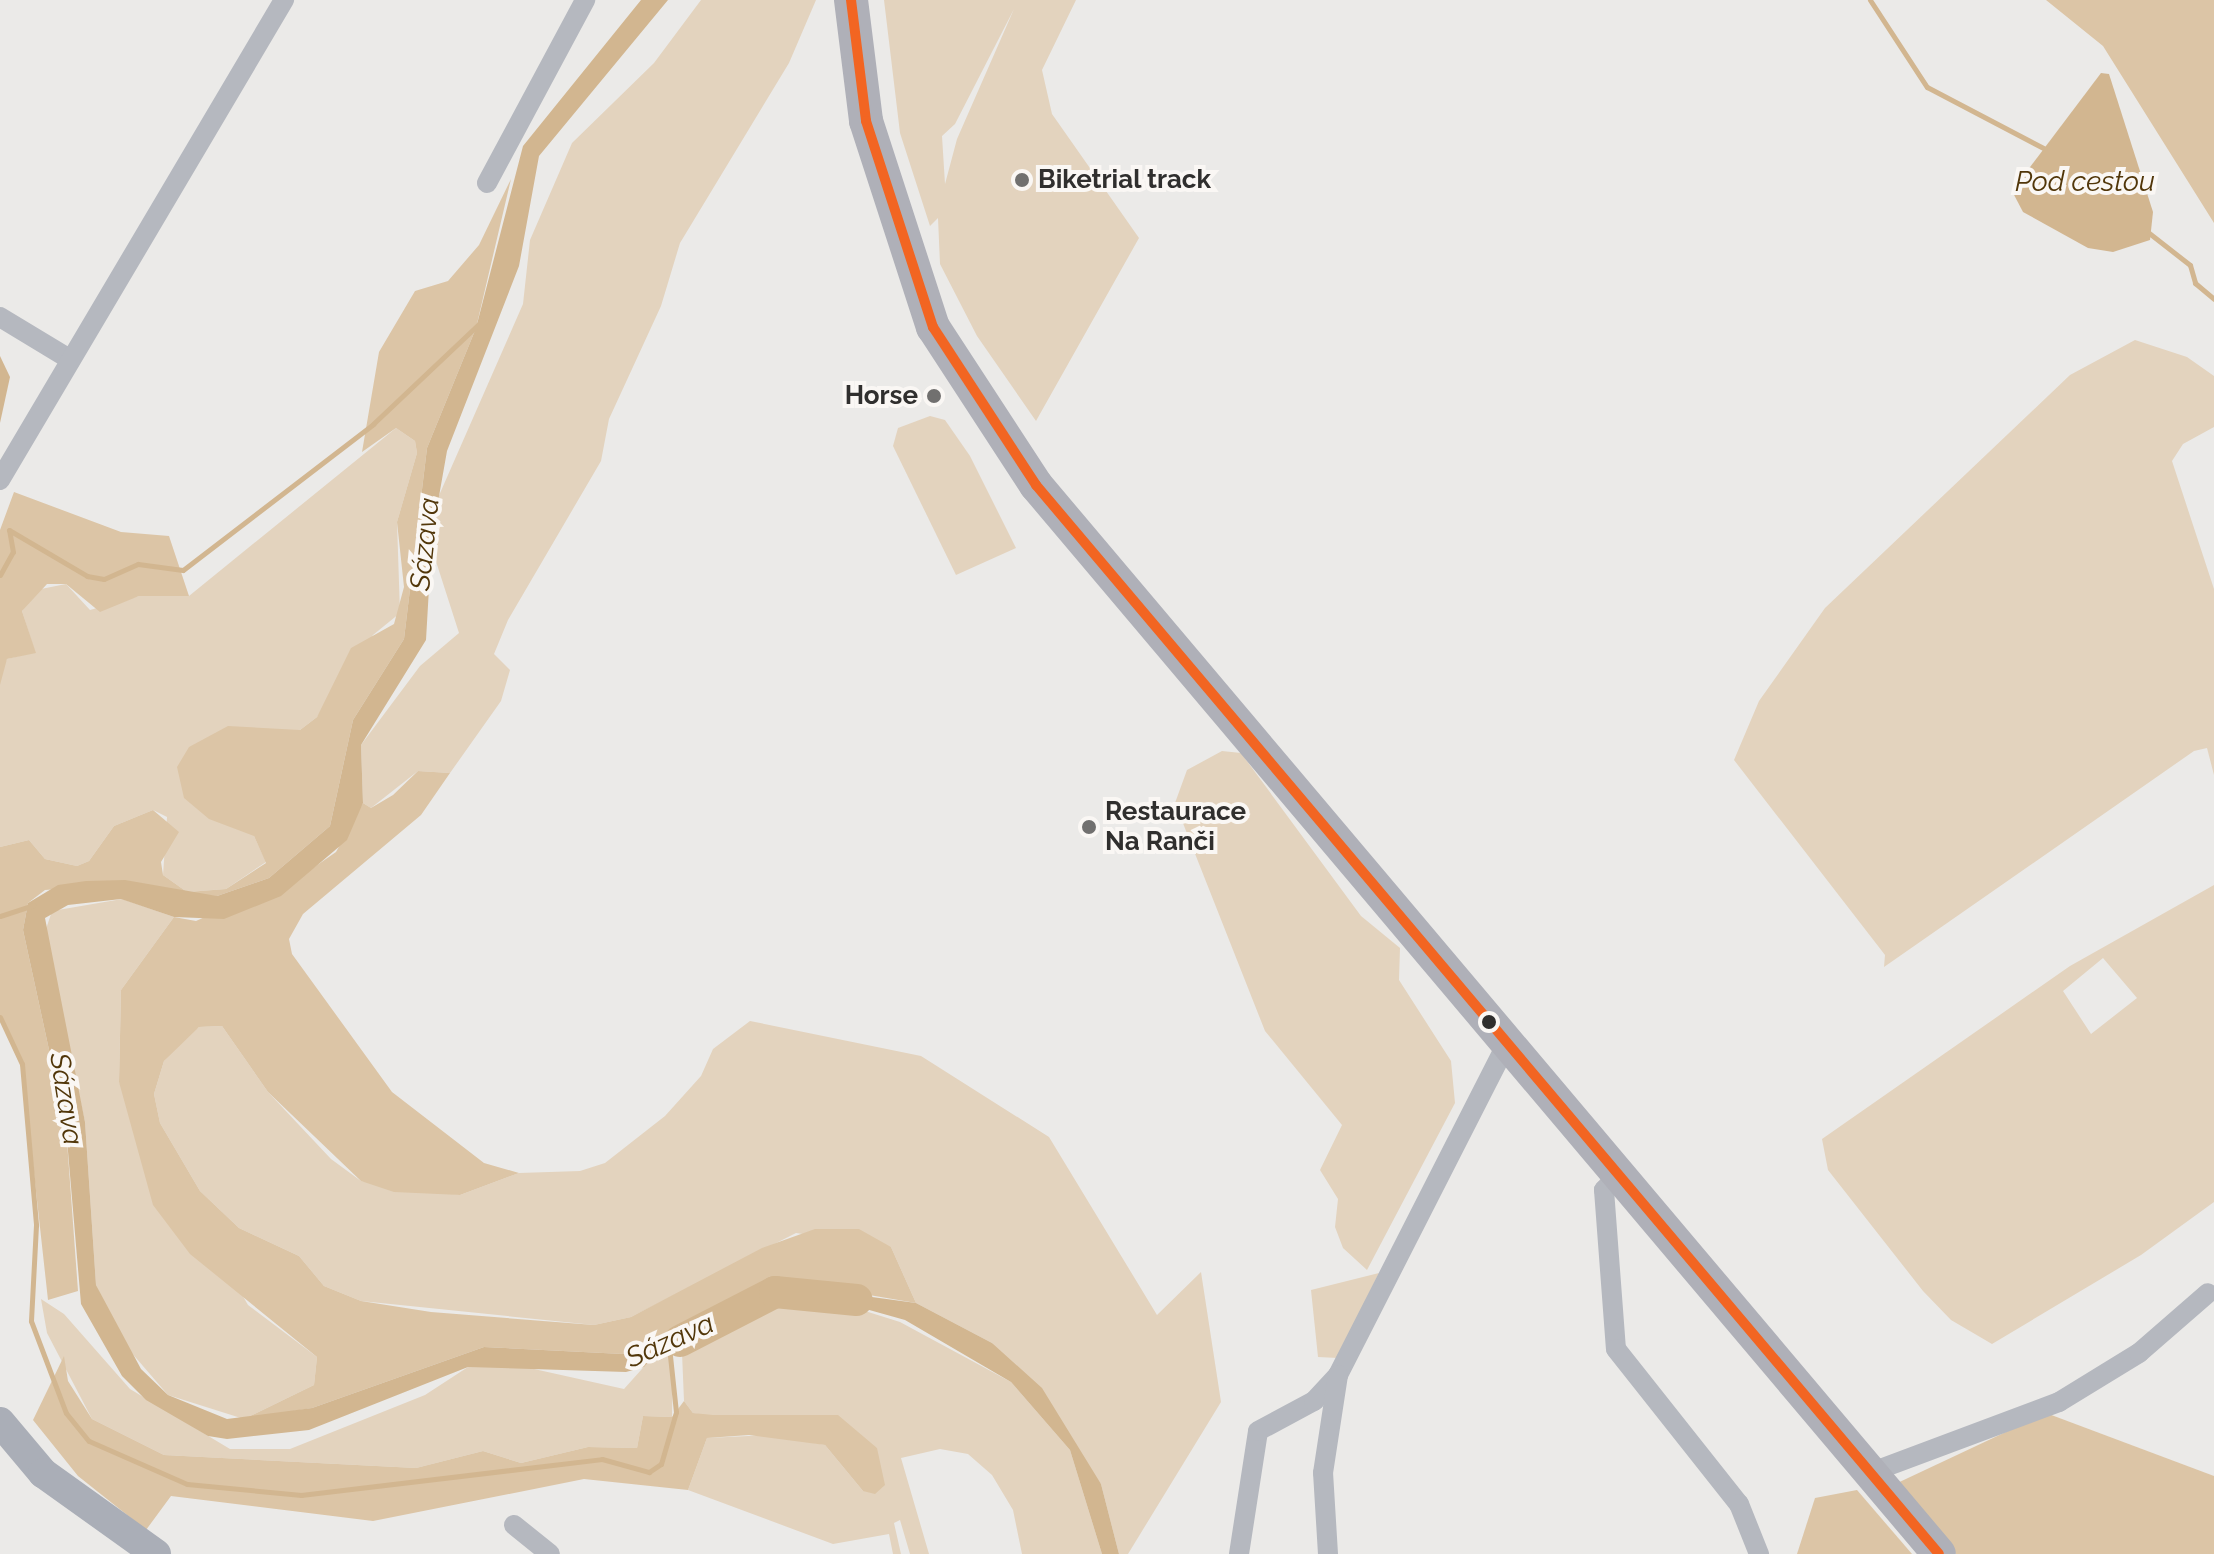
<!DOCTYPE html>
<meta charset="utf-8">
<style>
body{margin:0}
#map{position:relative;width:2214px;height:1554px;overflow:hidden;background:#ebeae8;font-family:Raleway,sans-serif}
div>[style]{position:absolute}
.green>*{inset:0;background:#e3d3be}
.forest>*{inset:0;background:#dcc5a6}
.water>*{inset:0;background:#d2b690}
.stream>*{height:5px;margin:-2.5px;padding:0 2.5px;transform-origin:2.5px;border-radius:2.5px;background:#d2b690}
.river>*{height:32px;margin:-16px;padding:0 16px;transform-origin:16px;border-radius:16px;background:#d2b690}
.street>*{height:20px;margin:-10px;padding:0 10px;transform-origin:10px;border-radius:10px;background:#b5b8bf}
.secondary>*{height:30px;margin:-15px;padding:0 15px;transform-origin:15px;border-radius:15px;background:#aaaeb7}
.primary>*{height:34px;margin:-17px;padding:0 17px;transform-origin:17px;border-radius:17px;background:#afb0b8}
.bus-1>*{height:10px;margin:-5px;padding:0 5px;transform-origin:5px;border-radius:5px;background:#f26522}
.dots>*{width:22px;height:22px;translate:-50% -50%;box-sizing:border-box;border:4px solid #faf7f4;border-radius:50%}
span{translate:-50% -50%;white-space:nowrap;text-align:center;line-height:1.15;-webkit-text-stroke:8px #faf7f4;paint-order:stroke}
.poi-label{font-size:26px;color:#302f2e;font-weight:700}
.left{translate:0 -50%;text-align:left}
.right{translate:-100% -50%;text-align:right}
.water-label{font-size:28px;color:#513609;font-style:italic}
</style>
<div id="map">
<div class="green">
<i style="clip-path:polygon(701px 0,816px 0,789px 63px,680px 243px,661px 306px,609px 419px,601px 461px,508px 620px,494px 654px,510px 670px,501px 701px,450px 773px,418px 771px,371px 808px,363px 803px,361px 745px,420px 666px,459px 633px,432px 549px,437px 500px,523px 304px,530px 240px,572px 143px,654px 63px)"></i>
<i style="clip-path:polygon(evenodd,884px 0,1076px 0,1042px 70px,1052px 114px,1139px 238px,1036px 421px,977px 336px,940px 264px,938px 218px,930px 226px,900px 133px,884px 0,1014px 9px,957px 139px,945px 184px,942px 136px,955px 124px,1014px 9px)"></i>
<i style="clip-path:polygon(2135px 340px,2187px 357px,2214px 376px,2214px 427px,2183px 444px,2172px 461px,2214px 589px,2214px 775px,2207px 748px,2194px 751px,1884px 967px,1885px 955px,1734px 760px,1759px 701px,1825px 608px,2070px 375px)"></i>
<i style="clip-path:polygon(930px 416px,945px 420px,970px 456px,1016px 548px,956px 575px,893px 446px,898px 428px)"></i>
<i style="clip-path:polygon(396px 428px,415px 441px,417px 453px,397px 522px,400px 613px,373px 635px,317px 717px,300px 730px,267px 730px,254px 836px,266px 862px,226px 889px,187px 892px,163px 875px,167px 817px,153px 810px,114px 826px,89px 861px,77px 866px,45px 859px,29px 840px,0 847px,0 673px,7px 659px,35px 652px,22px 611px,36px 590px,66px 584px,90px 610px,139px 596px,189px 596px)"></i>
<i style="clip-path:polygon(1222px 751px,1241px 753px,1361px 916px,1400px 948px,1399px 980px,1451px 1061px,1455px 1103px,1367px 1270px,1343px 1248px,1335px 1227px,1338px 1199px,1320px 1170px,1342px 1125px,1265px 1031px,1175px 803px,1187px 770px)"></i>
<i style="clip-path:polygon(evenodd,2214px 885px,2214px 1202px,2141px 1255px,1992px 1344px,1951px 1320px,1923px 1291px,1828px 1170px,1822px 1139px,2070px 966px,2214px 885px,2103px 958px,2137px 998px,2091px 1034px,2063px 991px,2103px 958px)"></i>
<i style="clip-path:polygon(122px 899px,174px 917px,121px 990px,119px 1082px,248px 1305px,317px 1357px,314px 1385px,244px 1419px,168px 1395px,124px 1344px,96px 1285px,85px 1122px,44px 935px,52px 911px)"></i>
<i style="clip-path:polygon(750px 1021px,921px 1056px,1049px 1137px,1157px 1315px,1201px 1272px,1221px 1402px,1128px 1554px,1119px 1554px,1101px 1484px,992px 1343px,916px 1303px,891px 1247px,796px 1233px,631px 1317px,594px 1325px,361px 1301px,324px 1286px,299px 1256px,239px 1228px,200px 1191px,160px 1123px,154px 1094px,164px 1061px,184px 1038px,199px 1027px,222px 1026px,268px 1092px,331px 1159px,361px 1181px,460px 1195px,519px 1173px,580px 1171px,605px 1163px,665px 1116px,701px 1076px,713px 1049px)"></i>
<i style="clip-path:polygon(1379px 1273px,1338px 1358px,1318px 1357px,1311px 1290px)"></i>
<i style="clip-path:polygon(798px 1290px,900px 1322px,1011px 1382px,1070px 1450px,1102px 1554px,1022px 1554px,1013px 1510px,992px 1475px,968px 1454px,940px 1449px,901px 1458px,929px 1554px,910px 1554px,900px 1520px,894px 1523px,901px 1554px,893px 1554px,889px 1534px,833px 1544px,688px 1490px,707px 1438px,770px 1435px,825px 1445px,863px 1491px,877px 1448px,693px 1413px,684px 1401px,682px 1353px,697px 1338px,768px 1294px)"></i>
<i style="clip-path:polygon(41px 1299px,64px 1314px,130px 1389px,230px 1449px,290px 1449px,425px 1395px,468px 1367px,525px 1367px,624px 1389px,658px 1351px,673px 1347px,672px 1417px,643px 1416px,637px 1448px,588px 1447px,521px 1463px,483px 1451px,416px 1468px,164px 1455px,92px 1419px,47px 1333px)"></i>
</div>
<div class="forest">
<i style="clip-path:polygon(2046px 0,2214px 0,2214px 223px,2103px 46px)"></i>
<i style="clip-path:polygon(511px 179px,476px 328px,427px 448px,404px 639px,353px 720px,330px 826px,269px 878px,217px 896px,181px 895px,138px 883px,45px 890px,28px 903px,23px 930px,66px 1128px,78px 1291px,48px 1300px,22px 1064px,0 1017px,0 847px,29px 840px,45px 859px,77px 866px,89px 861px,114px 826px,153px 810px,179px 832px,161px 862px,163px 875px,187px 892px,226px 889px,266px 863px,254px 836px,209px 819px,184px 798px,177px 767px,189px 747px,228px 726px,300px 730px,317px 717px,351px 648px,394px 624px,404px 587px,397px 522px,417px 453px,415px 441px,396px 428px,362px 452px,379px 352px,415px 291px,448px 281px,479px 245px)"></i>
<i style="clip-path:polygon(14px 492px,121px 532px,169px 536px,189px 596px,139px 596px,100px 612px,66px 584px,47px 584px,22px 611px,36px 653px,7px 659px,0 685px,0 530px)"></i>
<i style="clip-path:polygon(418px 771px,450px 773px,421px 815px,303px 914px,289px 939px,292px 954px,392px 1092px,484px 1163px,519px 1173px,460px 1195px,394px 1192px,361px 1181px,268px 1092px,222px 1026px,199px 1027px,164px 1061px,154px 1094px,160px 1123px,200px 1191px,239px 1228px,299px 1256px,324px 1286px,361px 1301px,431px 1312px,594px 1325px,631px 1317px,762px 1248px,815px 1229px,859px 1229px,891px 1247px,916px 1303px,787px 1281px,623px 1354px,484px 1347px,312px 1408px,244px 1419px,314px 1385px,317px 1357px,190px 1254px,153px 1205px,119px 1082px,121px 990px,174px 917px,196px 921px,313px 868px,336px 852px,363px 803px,371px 808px,393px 795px)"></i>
<i style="clip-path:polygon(64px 1356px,68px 1381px,92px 1419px,164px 1455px,416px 1468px,483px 1451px,521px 1463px,588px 1447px,637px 1448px,643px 1416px,672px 1417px,684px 1401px,693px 1413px,713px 1415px,838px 1415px,877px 1448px,885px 1485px,875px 1494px,863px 1491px,825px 1445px,749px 1435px,707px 1438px,688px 1490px,584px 1479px,373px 1521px,171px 1496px,146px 1530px,78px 1476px,33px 1420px)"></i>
<i style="clip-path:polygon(2046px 1413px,2214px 1476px,2214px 1554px,1956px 1554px,1891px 1486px)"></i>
<i style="clip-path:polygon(1857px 1490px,1912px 1554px,1797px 1554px,1815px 1498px)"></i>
</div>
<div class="water">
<i style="clip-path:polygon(641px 0,668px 0,539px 156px,519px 266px,447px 451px,432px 536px,426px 640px,361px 745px,363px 803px,347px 840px,281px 896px,224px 919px,174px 917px,121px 899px,68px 905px,45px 918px,85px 1122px,96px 1285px,141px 1369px,168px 1395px,227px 1419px,312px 1408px,484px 1347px,623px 1354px,769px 1283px,916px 1303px,992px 1343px,1042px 1388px,1101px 1484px,1119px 1554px,1102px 1554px,1070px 1450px,1011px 1382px,905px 1320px,798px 1290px,768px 1294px,692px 1343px,658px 1351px,644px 1367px,626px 1372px,468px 1367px,309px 1430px,227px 1439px,208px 1436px,146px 1400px,122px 1376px,81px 1304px,66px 1128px,23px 930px,28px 903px,58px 885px,86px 881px,125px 880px,217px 896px,269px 878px,330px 826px,353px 720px,404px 639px,427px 448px,476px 328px,523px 146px)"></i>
<i style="clip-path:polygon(2101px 73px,2109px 74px,2153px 212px,2150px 240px,2113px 252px,2088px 248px,2023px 212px,2012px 191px)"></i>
<i style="clip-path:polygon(0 356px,10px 377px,0 423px)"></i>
</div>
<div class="stream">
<i style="left:1870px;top:0;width:104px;rotate:56.8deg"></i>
<i style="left:1927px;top:87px;width:133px;rotate:27.7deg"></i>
<i style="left:2149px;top:233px;width:52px;rotate:38deg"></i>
<i style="left:2190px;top:265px;width:19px;rotate:74deg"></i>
<i style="left:2195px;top:283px;width:25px;rotate:40deg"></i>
<i style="left:0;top:575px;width:26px;rotate:-61deg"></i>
<i style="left:13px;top:552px;width:22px;rotate:-100deg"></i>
<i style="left:9px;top:530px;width:91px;rotate:30.5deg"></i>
<i style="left:87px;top:576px;width:17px;rotate:10deg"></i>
<i style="left:104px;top:579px;width:37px;rotate:-24deg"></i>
<i style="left:138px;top:564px;width:45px;rotate:7.6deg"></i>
<i style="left:183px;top:570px;width:240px;rotate:-37.5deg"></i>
<i style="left:373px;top:424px;width:151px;rotate:-43.4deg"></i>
<i style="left:0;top:916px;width:35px;rotate:-18deg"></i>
<i style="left:0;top:1017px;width:52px;rotate:64.9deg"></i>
<i style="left:22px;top:1064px;width:162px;rotate:85deg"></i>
<i style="left:36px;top:1225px;width:96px;rotate:93deg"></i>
<i style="left:31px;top:1321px;width:98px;rotate:69.2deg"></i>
<i style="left:66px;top:1413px;width:36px;rotate:51deg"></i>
<i style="left:89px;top:1441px;width:107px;rotate:23.7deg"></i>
<i style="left:187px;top:1484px;width:115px;rotate:5.5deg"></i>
<i style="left:301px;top:1495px;width:303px;rotate:-6.8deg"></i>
<i style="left:602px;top:1459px;width:49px;rotate:15.5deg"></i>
<i style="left:649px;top:1472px;width:14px;rotate:-34deg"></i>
<i style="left:661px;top:1464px;width:54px;rotate:-73.9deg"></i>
<i style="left:676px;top:1412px;width:66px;rotate:-96.1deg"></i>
</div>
<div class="river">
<i style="left:680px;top:1341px;width:107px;rotate:-27.3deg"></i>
<i style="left:775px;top:1292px;width:82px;rotate:5.6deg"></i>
</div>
<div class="street">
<i style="left:487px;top:183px;width:208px;rotate:-61.8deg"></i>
<i style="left:0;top:317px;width:77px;rotate:31.2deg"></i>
<i style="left:0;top:480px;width:558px;rotate:-59.39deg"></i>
<i style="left:1619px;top:1174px;width:22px;rotate:133deg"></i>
<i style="left:1604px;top:1190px;width:159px;rotate:85.7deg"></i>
<i style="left:1616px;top:1349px;width:198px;rotate:51.6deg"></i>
<i style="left:1739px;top:1504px;width:54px;rotate:68.2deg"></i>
<i style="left:1872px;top:1472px;width:200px;rotate:-20.5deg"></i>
<i style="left:2059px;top:1402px;width:94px;rotate:-31.5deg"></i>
<i style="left:2139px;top:1353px;width:91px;rotate:-41deg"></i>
<i style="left:514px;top:1525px;width:46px;rotate:38.9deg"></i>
<i style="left:1239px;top:1554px;width:124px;rotate:-81.2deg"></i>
<i style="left:1258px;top:1431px;width:64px;rotate:-28.2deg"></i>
<i style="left:1314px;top:1401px;width:35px;rotate:-47deg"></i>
<i style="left:1338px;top:1375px;width:373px;rotate:-63deg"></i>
<i style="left:1328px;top:1554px;width:81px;rotate:-93.5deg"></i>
<i style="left:1323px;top:1473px;width:99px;rotate:-81.3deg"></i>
</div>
<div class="secondary">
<i style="left:0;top:1422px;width:67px;rotate:49.9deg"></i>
<i style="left:43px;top:1473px;width:139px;rotate:35.6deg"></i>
</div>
<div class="primary">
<i style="left:851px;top:0;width:122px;rotate:82.9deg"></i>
<i style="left:866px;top:121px;width:217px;rotate:72deg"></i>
<i style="left:933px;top:327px;width:189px;rotate:56.9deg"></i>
<i style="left:1036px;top:485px;width:1399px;rotate:49.81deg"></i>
</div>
<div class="bus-1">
<i style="left:851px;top:0;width:122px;rotate:82.9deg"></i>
<i style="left:866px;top:121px;width:217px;rotate:72deg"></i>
<i style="left:933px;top:327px;width:189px;rotate:56.9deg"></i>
<i style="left:1036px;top:485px;width:1399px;rotate:49.81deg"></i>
</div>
<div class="dots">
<i style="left:1022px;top:180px;background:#71706f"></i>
<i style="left:934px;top:396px;background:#71706f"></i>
<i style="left:1089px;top:827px;background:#71706f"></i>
<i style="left:1489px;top:1022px;background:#302f2e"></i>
</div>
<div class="poi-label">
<span class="left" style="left:1038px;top:180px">Biketrial track</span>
<span class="right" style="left:918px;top:396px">Horse</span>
<span class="left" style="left:1105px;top:827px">Restaurace<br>Na Ranči</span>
</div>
<div class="water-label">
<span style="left:2085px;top:182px">Pod cestou</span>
<span style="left:425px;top:544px;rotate:-84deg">Sázava</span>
<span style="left:66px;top:1099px;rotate:81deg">Sázava</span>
<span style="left:670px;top:1341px;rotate:-24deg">Sázava</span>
</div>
</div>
